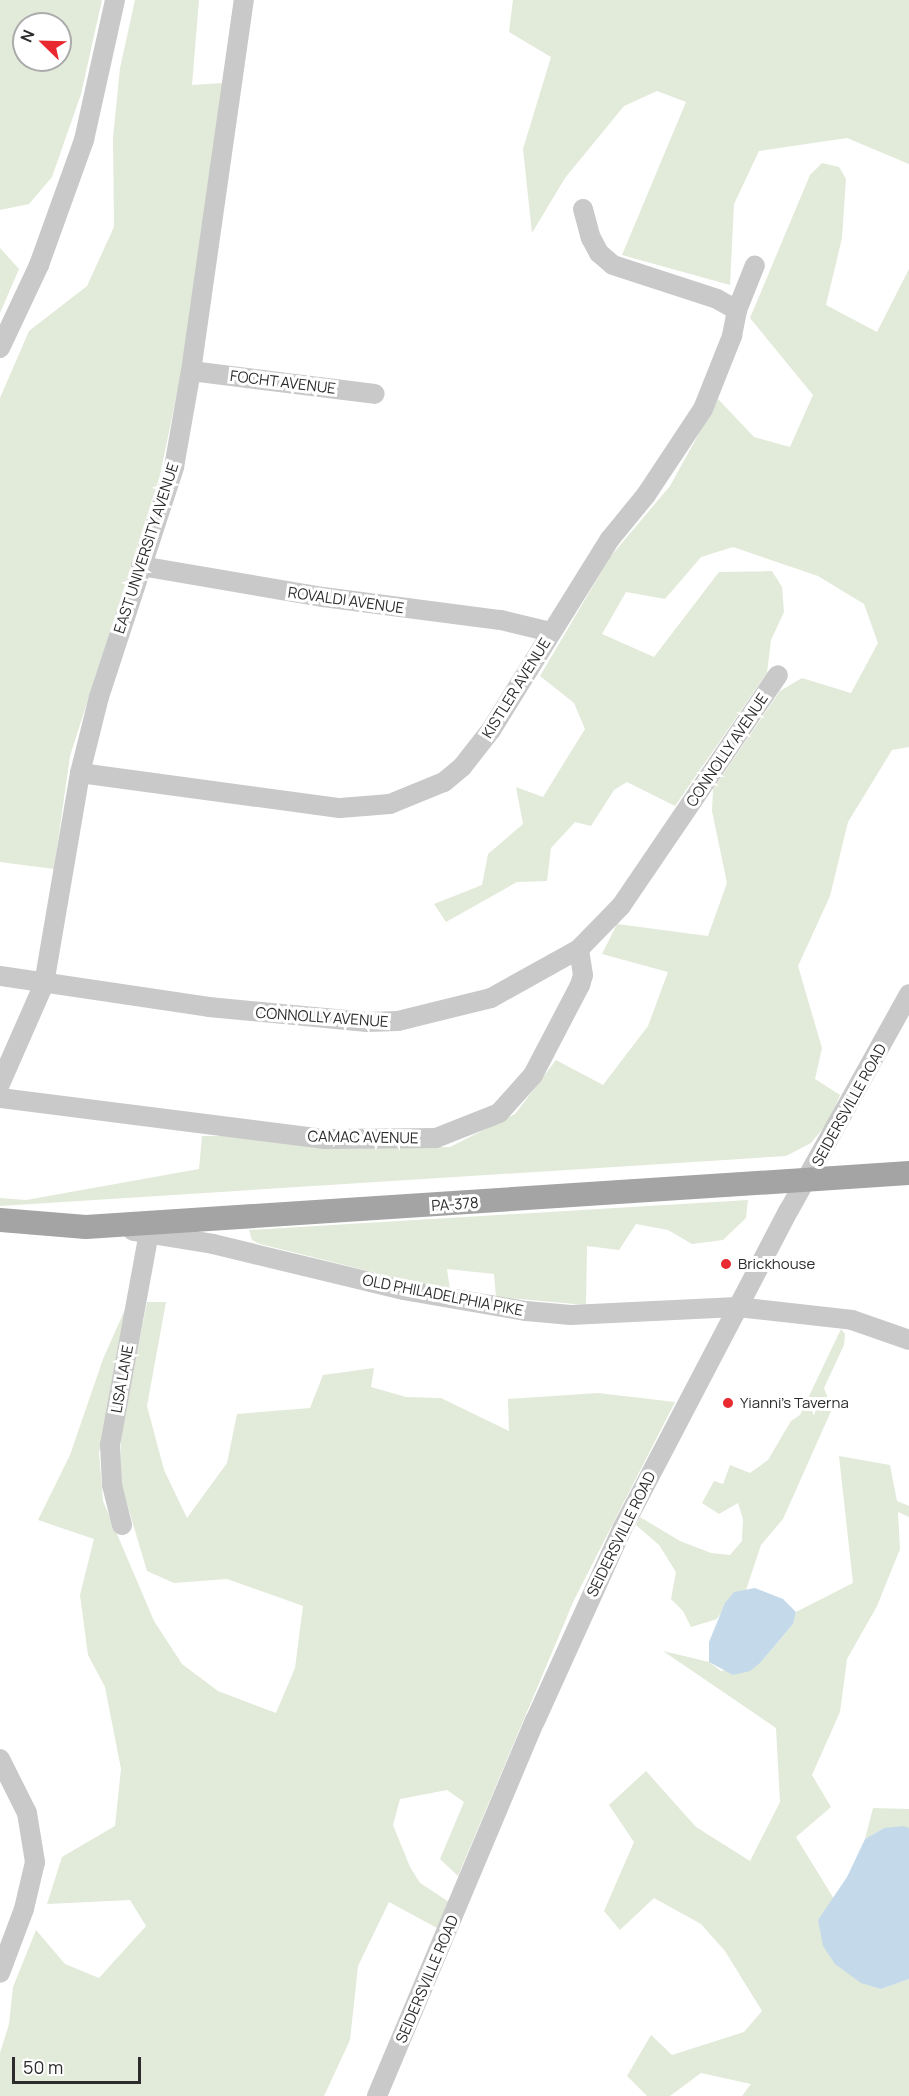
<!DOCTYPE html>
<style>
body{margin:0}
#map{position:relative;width:909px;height:2096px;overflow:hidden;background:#fff;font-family:Manrope,sans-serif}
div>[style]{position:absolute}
.green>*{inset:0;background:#e2ead9}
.water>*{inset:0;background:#c4daeb}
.minor>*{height:20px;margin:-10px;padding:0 10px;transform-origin:10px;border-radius:10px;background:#c9c9c9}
.major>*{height:24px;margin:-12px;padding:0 12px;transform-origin:12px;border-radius:12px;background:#a4a4a4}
.dots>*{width:16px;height:16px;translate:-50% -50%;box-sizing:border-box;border:3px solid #fff;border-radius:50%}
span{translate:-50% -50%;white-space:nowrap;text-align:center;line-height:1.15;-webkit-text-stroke:6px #fff;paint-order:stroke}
.street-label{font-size:15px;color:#2c2c2c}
.poi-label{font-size:15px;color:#2c2c2c}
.left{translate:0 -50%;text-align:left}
.north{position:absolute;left:12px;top:12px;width:60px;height:60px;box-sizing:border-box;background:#fff;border:2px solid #ababab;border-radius:50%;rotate:293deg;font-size:16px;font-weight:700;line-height:24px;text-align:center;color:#2c2c2c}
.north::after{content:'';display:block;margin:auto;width:21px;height:27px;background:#e82930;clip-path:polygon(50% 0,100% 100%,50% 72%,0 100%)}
.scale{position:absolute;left:12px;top:2057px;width:129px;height:27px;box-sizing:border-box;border:3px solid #2c2c2c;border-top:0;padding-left:8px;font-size:18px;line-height:21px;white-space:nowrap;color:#2c2c2c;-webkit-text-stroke:4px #fff;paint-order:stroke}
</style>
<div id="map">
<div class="green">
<i style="clip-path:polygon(evenodd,0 0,102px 0,81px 94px,52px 177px,29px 204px,0 210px,0 0,24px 24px,60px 24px,60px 60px,24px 60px,24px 24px)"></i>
<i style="clip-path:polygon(135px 0,199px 0,192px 85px,223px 83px,184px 360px,160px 475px,70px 756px,54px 869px,0 862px,0 398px,29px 331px,87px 286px,114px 227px,113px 138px,120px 68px)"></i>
<i style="clip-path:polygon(513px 0,909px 0,909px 164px,847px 138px,759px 151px,734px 204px,730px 285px,622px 255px,686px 102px,657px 91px,624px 106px,565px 178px,532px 233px,523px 149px,551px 57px,509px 32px)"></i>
<i style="clip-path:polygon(822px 163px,839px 167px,846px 179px,842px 238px,826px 305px,877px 332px,909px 269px,909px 747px,892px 750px,848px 822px,830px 896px,798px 966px,822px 1048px,815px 1079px,840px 1095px,829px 1121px,811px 1143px,786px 1156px,0 1206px,0 1198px,26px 1200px,199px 1169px,202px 1136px,245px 1136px,331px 1146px,450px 1147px,515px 1114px,556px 1060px,603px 1085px,648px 1026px,668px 972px,602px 954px,617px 924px,708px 936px,727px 883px,712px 811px,713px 789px,780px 691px,802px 678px,851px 693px,878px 643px,864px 604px,818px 576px,733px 547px,701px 557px,665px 599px,626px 592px,602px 634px,654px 657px,719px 572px,772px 571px,782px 587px,784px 612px,771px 640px,767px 673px,675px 806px,627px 782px,614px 790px,591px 826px,575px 822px,551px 848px,547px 881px,517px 882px,446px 922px,434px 904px,482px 885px,488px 854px,523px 824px,516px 787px,543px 797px,585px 729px,574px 703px,540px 676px,610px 557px,670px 486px,718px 399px,754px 437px,790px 447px,813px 395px,750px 318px,810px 175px)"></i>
<i style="clip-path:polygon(0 248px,19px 269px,0 313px)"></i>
<i style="clip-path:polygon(748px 1200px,746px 1218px,723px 1240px,692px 1244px,668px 1230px,636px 1224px,619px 1250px,587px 1246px,586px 1305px,496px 1297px,494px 1274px,447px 1269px,450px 1289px,401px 1279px,260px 1244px,252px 1240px,249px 1230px)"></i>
<i style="clip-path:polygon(130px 1298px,99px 1453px,103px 1501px,154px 1621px,182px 1664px,218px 1691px,276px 1713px,295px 1668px,303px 1606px,227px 1579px,174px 1583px,147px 1571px,120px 1480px,121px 1434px,147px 1302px,166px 1302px,147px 1406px,164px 1470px,187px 1518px,227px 1463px,237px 1414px,310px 1408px,323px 1375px,374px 1368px,371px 1387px,406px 1397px,441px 1398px,509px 1431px,508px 1399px,598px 1393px,675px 1402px,574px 1600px,458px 1876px,440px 1859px,464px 1802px,447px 1790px,400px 1799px,393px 1825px,410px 1867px,420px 1883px,449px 1902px,439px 1929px,389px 1902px,358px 1966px,350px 2040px,324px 2096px,0 2096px,0 2053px,9px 2024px,13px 1987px,36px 1930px,65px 1964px,99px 1978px,146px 1926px,130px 1900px,47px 1904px,62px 1857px,115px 1826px,121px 1769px,105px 1687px,88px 1655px,80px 1595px,94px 1539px,38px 1520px,70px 1455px,103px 1359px)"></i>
<i style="clip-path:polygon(841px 1329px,845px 1334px,844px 1345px,824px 1388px,832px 1409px,783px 1519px,761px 1545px,746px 1590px,734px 1593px,717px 1619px,691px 1627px,683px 1611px,671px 1599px,676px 1572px,659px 1545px,636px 1525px,640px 1517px,680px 1541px,711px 1553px,730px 1555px,742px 1541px,743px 1519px,738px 1503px,719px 1514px,702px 1503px,714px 1481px,723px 1484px,730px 1465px,750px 1473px,768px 1460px,791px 1421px,800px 1415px)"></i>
<i style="clip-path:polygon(839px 1456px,890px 1465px,897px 1501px,909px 1506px,909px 1517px,898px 1512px,900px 1549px,877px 1606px,847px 1659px,840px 1712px,812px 1775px,831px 1807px,796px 1837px,834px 1899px,818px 1920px,881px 1989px,909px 1979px,909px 2096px,742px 2096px,751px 2084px,701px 2073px,670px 2096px,647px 2096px,627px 2076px,651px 2035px,672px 2055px,744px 2032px,762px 2011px,725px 1951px,701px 1924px,654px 1898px,620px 1930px,604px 1911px,634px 1842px,609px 1805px,646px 1771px,696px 1827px,750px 1861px,780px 1802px,776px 1728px,663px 1651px,709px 1662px,721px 1671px,760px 1663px,793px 1624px,796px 1612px,853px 1583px)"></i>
<i style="clip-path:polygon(873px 1808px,909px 1809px,909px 1828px,884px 1828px,865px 1839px)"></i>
</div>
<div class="water">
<i style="clip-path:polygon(755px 1588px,783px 1599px,796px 1612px,793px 1624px,760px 1663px,750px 1671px,733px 1675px,709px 1662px,709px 1642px,725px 1603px,734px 1592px)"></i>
<i style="clip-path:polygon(903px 1826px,909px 1828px,909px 1979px,881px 1989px,861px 1983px,835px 1964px,823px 1946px,818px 1920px,847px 1877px,865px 1839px,884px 1828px)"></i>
</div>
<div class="minor">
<i style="left:583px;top:209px;width:30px;rotate:75deg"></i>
<i style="left:591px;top:238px;width:17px;rotate:62deg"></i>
<i style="left:599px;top:253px;width:18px;rotate:41deg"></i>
<i style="left:613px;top:265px;width:109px;rotate:18.1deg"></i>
<i style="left:717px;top:299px;width:23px;rotate:29deg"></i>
<i style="left:0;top:348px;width:92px;rotate:-64.8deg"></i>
<i style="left:39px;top:265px;width:133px;rotate:-70.2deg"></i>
<i style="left:84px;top:140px;width:143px;rotate:-77.5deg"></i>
<i style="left:191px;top:371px;width:185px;rotate:7.1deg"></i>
<i style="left:141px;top:566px;width:185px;rotate:9.7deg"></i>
<i style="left:323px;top:597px;width:179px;rotate:7.4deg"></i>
<i style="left:501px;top:620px;width:51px;rotate:13.5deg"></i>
<i style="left:80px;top:773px;width:262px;rotate:7.7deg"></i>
<i style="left:340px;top:808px;width:50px;rotate:-4.6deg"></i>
<i style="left:390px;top:804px;width:58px;rotate:-22.2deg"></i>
<i style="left:444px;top:782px;width:23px;rotate:-40deg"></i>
<i style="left:462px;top:767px;width:47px;rotate:-51.9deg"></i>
<i style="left:491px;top:730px;width:225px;rotate:-58.1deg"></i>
<i style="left:610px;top:539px;width:57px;rotate:-50.7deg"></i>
<i style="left:646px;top:495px;width:103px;rotate:-56.5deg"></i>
<i style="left:703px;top:409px;width:79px;rotate:-68.3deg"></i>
<i style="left:732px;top:336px;width:26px;rotate:-79deg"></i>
<i style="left:737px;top:310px;width:48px;rotate:-68.2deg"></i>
<i style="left:0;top:976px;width:211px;rotate:8.4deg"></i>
<i style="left:209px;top:1007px;width:159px;rotate:5.4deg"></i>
<i style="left:367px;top:1022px;width:31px;rotate:-2deg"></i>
<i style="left:398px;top:1021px;width:96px;rotate:-13.9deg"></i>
<i style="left:491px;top:998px;width:101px;rotate:-29.1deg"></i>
<i style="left:579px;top:949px;width:60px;rotate:-45.7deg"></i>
<i style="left:621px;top:906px;width:279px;rotate:-55.8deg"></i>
<i style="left:0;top:1084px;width:109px;rotate:-66.3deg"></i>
<i style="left:44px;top:984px;width:214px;rotate:-80.3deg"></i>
<i style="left:80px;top:773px;width:78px;rotate:-76deg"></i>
<i style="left:99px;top:697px;width:242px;rotate:-71.9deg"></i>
<i style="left:174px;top:467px;width:97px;rotate:-80deg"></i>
<i style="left:191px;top:371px;width:375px;rotate:-81.9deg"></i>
<i style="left:0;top:1098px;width:328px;rotate:7.2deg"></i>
<i style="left:325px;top:1139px;width:111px;rotate:-0.5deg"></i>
<i style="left:436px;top:1138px;width:68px;rotate:-21.6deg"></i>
<i style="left:499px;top:1113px;width:51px;rotate:-48.2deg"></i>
<i style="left:533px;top:1075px;width:102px;rotate:-62.4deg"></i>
<i style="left:580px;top:985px;width:10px;rotate:-73deg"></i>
<i style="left:583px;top:975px;width:26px;rotate:-99deg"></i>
<i style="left:133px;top:1231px;width:81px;rotate:9.2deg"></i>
<i style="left:213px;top:1244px;width:195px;rotate:13.6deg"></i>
<i style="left:403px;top:1290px;width:125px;rotate:9.7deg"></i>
<i style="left:526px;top:1311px;width:45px;rotate:5.1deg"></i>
<i style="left:571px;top:1315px;width:166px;rotate:-2.8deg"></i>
<i style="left:737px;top:1307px;width:116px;rotate:6.4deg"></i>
<i style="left:852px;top:1320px;width:60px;rotate:19.3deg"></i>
<i style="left:122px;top:1525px;width:41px;rotate:-104deg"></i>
<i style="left:112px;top:1485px;width:40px;rotate:-92.9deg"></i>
<i style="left:110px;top:1445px;width:216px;rotate:-79.6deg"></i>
<i style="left:0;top:1759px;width:60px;rotate:63.4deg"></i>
<i style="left:27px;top:1813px;width:50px;rotate:80.7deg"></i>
<i style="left:35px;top:1862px;width:48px;rotate:103.2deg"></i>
<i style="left:24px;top:1909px;width:68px;rotate:110.6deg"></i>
<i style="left:377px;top:2096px;width:407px;rotate:-67.2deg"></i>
<i style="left:535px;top:1721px;width:211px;rotate:-65.6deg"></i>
<i style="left:622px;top:1529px;width:360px;rotate:-62.4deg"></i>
<i style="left:789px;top:1210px;width:247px;rotate:-60.9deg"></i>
</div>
<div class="major">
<i style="left:0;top:1220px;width:86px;rotate:4.7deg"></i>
<i style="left:86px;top:1227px;width:825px;rotate:-3.75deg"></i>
</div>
<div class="dots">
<i style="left:726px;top:1264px;background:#e82930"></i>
<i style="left:728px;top:1403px;background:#e82930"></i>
</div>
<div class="street-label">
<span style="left:283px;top:382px;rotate:7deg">FOCHT AVENUE</span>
<span style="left:146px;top:548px;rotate:-72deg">EAST UNIVERSITY AVENUE</span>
<span style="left:346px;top:600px;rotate:8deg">ROVALDI AVENUE</span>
<span style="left:516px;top:688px;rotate:-58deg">KISTLER AVENUE</span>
<span style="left:727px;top:750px;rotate:-56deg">CONNOLLY AVENUE</span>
<span style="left:322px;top:1017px;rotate:4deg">CONNOLLY AVENUE</span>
<span style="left:849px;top:1105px;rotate:-61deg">SEIDERSVILLE ROAD</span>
<span style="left:363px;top:1137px;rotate:1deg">CAMAC AVENUE</span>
<span style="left:455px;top:1204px;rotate:-4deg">PA-378</span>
<span style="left:443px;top:1295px;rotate:11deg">OLD PHILADELPHIA PIKE</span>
<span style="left:122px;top:1379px;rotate:-80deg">LISA LANE</span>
<span style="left:621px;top:1534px;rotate:-64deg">SEIDERSVILLE ROAD</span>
<span style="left:427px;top:1979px;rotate:-67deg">SEIDERSVILLE ROAD</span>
</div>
<div class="poi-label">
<span class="left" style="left:738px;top:1264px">Brickhouse</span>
<span class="left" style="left:740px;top:1403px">Yianni's Taverna</span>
</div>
<div class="north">N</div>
<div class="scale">50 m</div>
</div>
